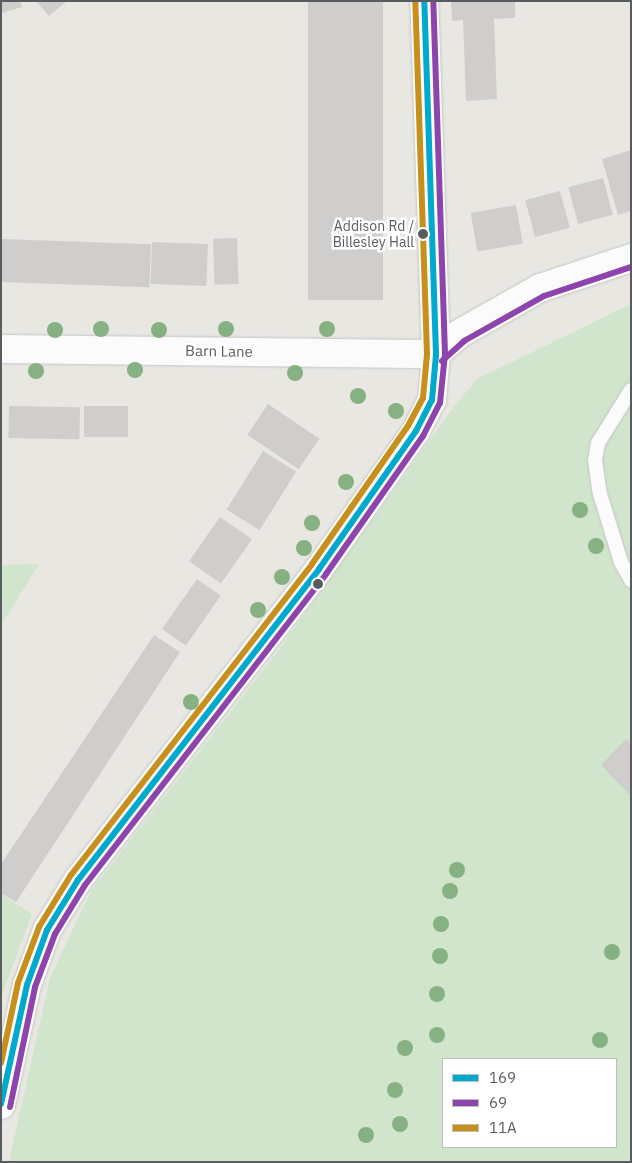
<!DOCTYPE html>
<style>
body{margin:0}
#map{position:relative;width:632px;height:1163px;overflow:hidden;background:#e8e7e2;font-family:"IBM Plex Sans",sans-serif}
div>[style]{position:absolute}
.green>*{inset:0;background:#d0e5cc}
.building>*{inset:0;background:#d0cecc;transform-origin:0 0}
.roads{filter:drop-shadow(0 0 1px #c5c5c4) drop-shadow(0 0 1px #c5c5c4)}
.lane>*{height:14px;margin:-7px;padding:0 7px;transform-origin:7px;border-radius:7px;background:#fcfbfb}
.street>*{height:28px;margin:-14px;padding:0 14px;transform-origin:14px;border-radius:14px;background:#fcfbfb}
.secondary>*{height:28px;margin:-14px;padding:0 14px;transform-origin:14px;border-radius:14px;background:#fcfbfb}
.bus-1>*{height:6px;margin:-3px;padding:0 3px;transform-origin:3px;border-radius:3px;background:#00a9ce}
.bus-2>*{height:6px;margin:-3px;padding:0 3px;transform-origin:3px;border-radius:3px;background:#8e44ad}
.bus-3>*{height:6px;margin:-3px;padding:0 3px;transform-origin:3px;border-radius:3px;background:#c7901d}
.trees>*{width:16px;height:16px;margin:-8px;border-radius:50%;background:#86b182}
.dots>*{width:14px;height:14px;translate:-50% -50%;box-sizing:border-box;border:2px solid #fff;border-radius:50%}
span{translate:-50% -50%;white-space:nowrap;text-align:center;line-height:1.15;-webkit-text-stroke:5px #fff;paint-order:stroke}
.bus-label{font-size:14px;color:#585c60}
.right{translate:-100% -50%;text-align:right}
.street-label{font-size:15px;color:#585c60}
.frame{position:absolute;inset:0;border:2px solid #585c60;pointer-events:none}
.legend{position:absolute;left:442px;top:1058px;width:175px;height:90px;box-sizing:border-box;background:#fff;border:1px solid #bcbebf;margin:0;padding:6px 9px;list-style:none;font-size:15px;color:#585c60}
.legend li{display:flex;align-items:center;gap:10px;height:25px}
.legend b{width:25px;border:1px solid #bcbebf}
</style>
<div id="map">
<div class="green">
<i style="clip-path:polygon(evenodd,631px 304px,631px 1162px,9px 1162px,50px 978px,91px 891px,278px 651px,450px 412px,477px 379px,631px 304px,443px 1059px,616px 1059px,616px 1147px,443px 1147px,443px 1059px)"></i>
<i style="clip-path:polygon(39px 564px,1px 625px,1px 565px)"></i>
<i style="clip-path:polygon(1px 894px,32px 914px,1px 998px)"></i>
</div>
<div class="building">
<i style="clip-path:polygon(1px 1px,20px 1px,22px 7px,1px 13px)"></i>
<i style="clip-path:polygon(36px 1px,67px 1px,49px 16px)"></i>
<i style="left:308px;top:1px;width:75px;height:299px"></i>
<i style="clip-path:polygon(451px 1px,515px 1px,515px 18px,494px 19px,497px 99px,466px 101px,463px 20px,452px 21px)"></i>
<i style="clip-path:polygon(631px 150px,631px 211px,618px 215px,602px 159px)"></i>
<i style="left:603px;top:178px;width:38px;height:36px;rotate:75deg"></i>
<i style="left:560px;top:191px;width:38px;height:36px;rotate:75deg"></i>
<i style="left:516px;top:205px;width:39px;height:46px;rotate:80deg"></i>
<i style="left:237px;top:238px;width:46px;height:24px;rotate:88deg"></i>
<i style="left:1px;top:239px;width:150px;height:43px;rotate:2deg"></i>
<i style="left:152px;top:242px;width:56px;height:42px;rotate:2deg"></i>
<i style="left:268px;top:404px;width:62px;height:37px;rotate:34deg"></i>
<i style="left:9px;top:406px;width:71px;height:32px;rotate:1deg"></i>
<i style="left:84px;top:406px;width:44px;height:31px"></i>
<i style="left:263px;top:451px;width:39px;height:69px;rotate:32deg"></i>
<i style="left:220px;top:517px;width:39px;height:54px;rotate:35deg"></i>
<i style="left:197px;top:579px;width:29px;height:61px;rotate:35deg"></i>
<i style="clip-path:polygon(154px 635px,180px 652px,16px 902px,1px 893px,1px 864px)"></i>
<i style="clip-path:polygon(626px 739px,631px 744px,631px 796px,601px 765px)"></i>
</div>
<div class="roads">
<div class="lane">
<i style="left:631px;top:390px;width:62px;rotate:121.9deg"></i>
<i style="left:598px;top:443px;width:17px;rotate:100deg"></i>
<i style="left:595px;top:460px;width:34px;rotate:82deg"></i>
<i style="left:600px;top:494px;width:71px;rotate:72.8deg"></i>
<i style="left:621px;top:562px;width:21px;rotate:61deg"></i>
</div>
<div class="street">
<i style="left:1px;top:349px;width:435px;rotate:0.7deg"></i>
<i style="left:436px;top:354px;width:30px;rotate:-41deg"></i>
<i style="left:459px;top:334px;width:93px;rotate:-29.6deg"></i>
<i style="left:540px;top:288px;width:96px;rotate:-18.2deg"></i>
</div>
<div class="secondary">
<i style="left:1px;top:1105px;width:123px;rotate:-77.8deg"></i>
<i style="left:27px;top:985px;width:59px;rotate:-70deg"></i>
<i style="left:47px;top:930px;width:59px;rotate:-58.2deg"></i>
<i style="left:78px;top:880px;width:393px;rotate:-52.2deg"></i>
<i style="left:319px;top:569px;width:169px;rotate:-54.9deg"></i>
<i style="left:416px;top:431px;width:35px;rotate:-63deg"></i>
<i style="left:432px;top:400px;width:46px;rotate:-85deg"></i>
<i style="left:436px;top:354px;width:353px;rotate:-91.9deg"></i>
</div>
</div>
<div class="bus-1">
<i style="left:1px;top:1104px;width:122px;rotate:-77.7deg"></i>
<i style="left:27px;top:985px;width:59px;rotate:-70deg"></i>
<i style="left:47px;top:930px;width:59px;rotate:-58.2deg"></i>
<i style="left:78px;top:880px;width:393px;rotate:-52.2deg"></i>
<i style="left:319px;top:569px;width:169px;rotate:-54.9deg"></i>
<i style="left:416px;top:431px;width:35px;rotate:-63deg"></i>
<i style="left:432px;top:400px;width:46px;rotate:-85deg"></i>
<i style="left:436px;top:354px;width:353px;rotate:-91.9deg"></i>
</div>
<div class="bus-2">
<i style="left:442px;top:361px;width:30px;rotate:-42deg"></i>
<i style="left:464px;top:341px;width:92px;rotate:-29.4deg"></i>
<i style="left:544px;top:296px;width:92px;rotate:-18.4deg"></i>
<i style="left:10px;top:1107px;width:123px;rotate:-78.2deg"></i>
<i style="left:35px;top:987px;width:57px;rotate:-69.3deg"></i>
<i style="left:55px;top:934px;width:57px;rotate:-58.5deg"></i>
<i style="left:85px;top:885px;width:393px;rotate:-52.2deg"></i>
<i style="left:326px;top:574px;width:169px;rotate:-54.9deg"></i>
<i style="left:423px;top:436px;width:37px;rotate:-63deg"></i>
<i style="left:440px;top:403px;width:49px;rotate:-84.2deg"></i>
<i style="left:445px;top:354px;width:353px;rotate:-91.9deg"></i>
</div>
<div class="bus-3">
<i style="left:1px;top:1063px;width:82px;rotate:-78deg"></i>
<i style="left:18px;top:983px;width:60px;rotate:-69.4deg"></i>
<i style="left:39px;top:927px;width:61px;rotate:-58.4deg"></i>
<i style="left:71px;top:875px;width:393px;rotate:-52.2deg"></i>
<i style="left:312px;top:564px;width:168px;rotate:-55.2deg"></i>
<i style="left:408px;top:426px;width:32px;rotate:-62deg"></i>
<i style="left:423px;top:398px;width:44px;rotate:-84.8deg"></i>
<i style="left:427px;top:354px;width:353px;rotate:-91.9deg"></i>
</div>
<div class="trees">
<i style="left:101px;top:329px"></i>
<i style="left:226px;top:329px"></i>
<i style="left:327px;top:329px"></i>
<i style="left:55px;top:330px"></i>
<i style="left:159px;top:330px"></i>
<i style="left:135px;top:370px"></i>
<i style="left:36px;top:371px"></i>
<i style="left:295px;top:373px"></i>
<i style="left:358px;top:396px"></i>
<i style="left:396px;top:411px"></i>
<i style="left:346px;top:482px"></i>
<i style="left:580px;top:510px"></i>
<i style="left:312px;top:523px"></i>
<i style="left:596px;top:546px"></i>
<i style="left:304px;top:548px"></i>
<i style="left:282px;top:577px"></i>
<i style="left:258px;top:610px"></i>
<i style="left:191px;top:702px"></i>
<i style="left:457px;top:870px"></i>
<i style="left:450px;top:891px"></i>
<i style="left:441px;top:924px"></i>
<i style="left:612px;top:952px"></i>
<i style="left:440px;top:956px"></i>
<i style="left:437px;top:994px"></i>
<i style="left:437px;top:1035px"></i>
<i style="left:600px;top:1040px"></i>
<i style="left:405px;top:1048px"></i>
<i style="left:395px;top:1090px"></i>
<i style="left:400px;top:1124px"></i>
<i style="left:366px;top:1135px"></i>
</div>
<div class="dots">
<i style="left:423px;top:234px;background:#585c60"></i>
<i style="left:318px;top:584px;background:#585c60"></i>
</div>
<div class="bus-label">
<span class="right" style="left:414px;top:234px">Addison Rd /<br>Billesley Hall</span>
</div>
<div class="street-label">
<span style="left:219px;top:351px;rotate:1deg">Barn Lane</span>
</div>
<div class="frame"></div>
<ul class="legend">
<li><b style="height:6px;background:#00a9ce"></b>169</li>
<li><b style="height:6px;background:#8e44ad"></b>69</li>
<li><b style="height:6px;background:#c7901d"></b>11A</li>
</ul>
</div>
